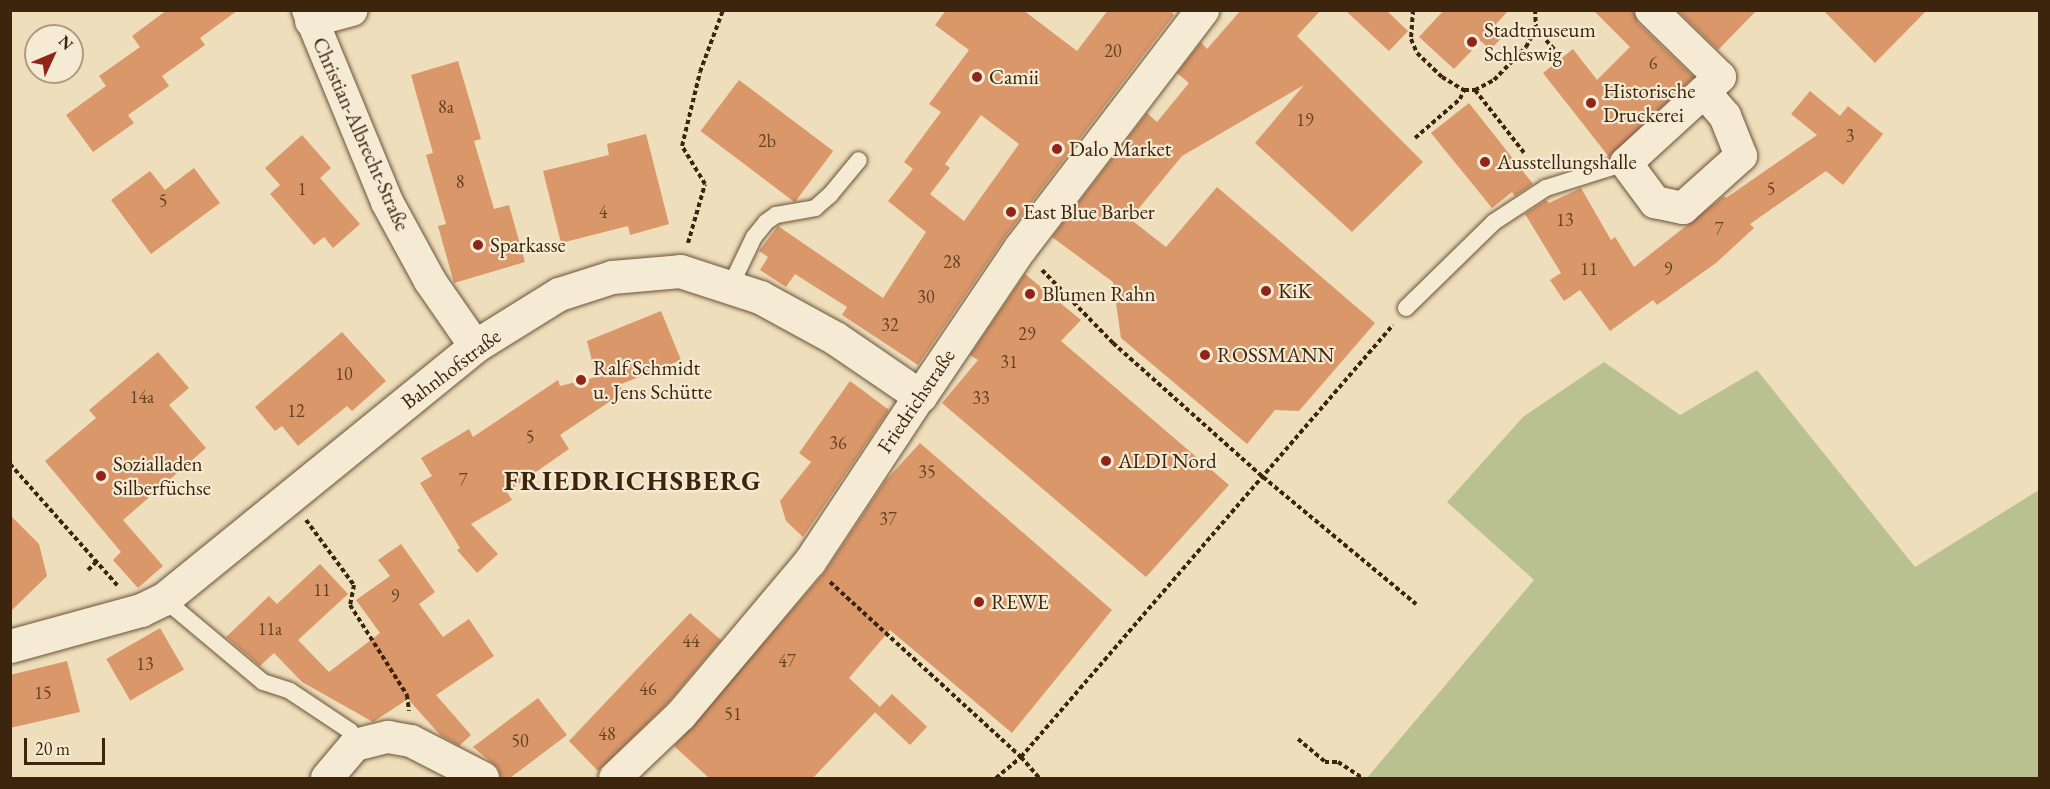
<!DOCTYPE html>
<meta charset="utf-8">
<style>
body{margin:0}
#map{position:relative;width:2050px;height:789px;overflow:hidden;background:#efdebb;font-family:"EB Garamond",serif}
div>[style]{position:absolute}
.green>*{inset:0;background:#bac190}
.building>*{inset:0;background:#da976a;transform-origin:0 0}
.path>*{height:4px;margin-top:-2px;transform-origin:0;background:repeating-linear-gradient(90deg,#3d250d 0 4.5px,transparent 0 7.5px)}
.roads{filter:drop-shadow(0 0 2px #6a5338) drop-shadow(0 0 2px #6a5338)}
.service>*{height:16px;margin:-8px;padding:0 8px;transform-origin:8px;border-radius:8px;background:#f5ead3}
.minor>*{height:32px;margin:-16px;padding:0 16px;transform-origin:16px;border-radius:16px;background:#f5ead3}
.tertiary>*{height:33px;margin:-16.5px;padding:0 16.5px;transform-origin:16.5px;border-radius:16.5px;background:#f5ead3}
.dots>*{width:16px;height:16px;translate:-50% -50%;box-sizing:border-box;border:3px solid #f5ead3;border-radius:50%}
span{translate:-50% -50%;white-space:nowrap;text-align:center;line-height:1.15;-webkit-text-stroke:4.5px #f5ead3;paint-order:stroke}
.number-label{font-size:18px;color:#644224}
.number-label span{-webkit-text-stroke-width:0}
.poi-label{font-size:21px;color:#3d250d}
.left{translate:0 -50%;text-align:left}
.street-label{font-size:21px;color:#3d250d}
.district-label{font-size:27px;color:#3d250d;font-weight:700;letter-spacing:1.5px}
.frame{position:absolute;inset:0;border:12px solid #3d250d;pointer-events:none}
.north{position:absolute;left:24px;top:24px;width:60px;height:60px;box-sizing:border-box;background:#f5ead3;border:2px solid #ab9b84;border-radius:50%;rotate:46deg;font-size:16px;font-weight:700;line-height:24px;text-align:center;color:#3d250d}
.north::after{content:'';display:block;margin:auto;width:21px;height:27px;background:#8f2418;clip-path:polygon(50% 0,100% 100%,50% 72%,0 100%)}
.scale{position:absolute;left:24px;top:738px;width:81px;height:27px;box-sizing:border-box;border:3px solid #3d250d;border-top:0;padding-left:8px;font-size:18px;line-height:21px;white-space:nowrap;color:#3d250d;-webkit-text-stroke:4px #f5ead3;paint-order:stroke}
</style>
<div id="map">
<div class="green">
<i style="clip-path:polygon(1604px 362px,1680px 415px,1757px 370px,1915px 567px,2039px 490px,2039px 778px,1367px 778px,1534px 580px,1447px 502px,1523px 417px)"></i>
</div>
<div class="building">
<i style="clip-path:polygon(167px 10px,238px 10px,200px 38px,205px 45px,162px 76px,169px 86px,128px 115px,134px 123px,93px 152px,66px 115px,106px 86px,99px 76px,140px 47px,132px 36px)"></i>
<i style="clip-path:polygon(evenodd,946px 10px,1023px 10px,1077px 51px,1108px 10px,1170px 10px,1174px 15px,1005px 237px,918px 365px,842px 315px,847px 307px,795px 274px,786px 287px,760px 270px,768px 257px,759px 251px,778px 226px,883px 298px,926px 232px,888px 201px,913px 169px,904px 162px,941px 112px,929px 104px,969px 50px,935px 25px,946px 10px,981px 115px,1019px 144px,964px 221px,930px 194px,950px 168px,945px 164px,981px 115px)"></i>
<i style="clip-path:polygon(1241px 10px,1321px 10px,1297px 36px,1423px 162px,1352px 232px,1255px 143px,1304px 85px,1182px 156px,1130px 219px,1166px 247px,1217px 187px,1375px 323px,1299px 411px,1275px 410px,1247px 444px,1121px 338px,1113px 282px,1052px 237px,1147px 113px,1157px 122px,1189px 83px,1177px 73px,1201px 42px,1207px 49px)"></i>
<i style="clip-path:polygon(1345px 10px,1386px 10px,1408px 31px,1389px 51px)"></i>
<i style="clip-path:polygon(1444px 10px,1509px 10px,1496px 24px,1506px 33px,1490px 50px,1481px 41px,1454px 69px,1419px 37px)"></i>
<i style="clip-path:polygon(1593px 10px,1634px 10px,1638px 23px,1694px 77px,1609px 157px,1543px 73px,1573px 49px,1597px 80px,1630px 47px)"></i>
<i style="clip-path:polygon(1677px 10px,1757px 10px,1718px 50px)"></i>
<i style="clip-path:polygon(1823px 10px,1927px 10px,1875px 63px)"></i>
<i style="clip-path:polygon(458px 61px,481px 139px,474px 141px,494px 209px,509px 205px,525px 262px,454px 283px,438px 226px,446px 224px,426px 155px,433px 153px,411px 75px)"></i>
<i style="left:739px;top:80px;width:118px;height:64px;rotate:37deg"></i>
<i style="clip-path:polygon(1810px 91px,1840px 116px,1848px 106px,1883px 134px,1843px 185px,1826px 171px,1750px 224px,1754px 228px,1716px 263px,1657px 305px,1653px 300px,1610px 331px,1580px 290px,1564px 301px,1550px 280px,1561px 273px,1525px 214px,1546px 200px,1549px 203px,1581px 188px,1611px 240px,1615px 237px,1634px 267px,1724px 196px,1726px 198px,1817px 135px,1791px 114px)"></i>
<i style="clip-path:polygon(1469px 103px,1533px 184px,1515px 196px,1512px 192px,1492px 208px,1431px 133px)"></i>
<i style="clip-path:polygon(646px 134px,669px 224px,630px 235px,628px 226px,561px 243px,543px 171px,609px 155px,607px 144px)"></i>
<i style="clip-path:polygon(302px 135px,331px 168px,320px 178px,360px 224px,333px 248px,324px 237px,314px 245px,270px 194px,280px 185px,265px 168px)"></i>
<i style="clip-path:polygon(194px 168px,220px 203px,151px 254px,111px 200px,150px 171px,165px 190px)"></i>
<i style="clip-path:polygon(1025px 274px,1081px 320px,1061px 341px,1229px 485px,1146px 577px,942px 403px,978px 360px,970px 355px)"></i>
<i style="clip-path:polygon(661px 311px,681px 360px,619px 385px,624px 392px,560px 435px,569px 449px,507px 492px,512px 500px,471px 524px,498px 554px,477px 573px,457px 550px,460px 548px,420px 483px,432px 476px,421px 458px,469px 429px,473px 437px,558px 380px,560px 386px,596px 377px,587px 341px)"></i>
<i style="clip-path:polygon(342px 332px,386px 381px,352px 411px,347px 406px,298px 446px,282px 426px,275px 431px,255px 407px)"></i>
<i style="clip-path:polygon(158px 352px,189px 388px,169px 405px,206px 448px,123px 520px,163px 566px,138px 588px,113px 560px,121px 552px,45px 461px,96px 418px,89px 410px)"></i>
<i style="clip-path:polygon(850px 381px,889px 410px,803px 537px,786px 521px,780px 501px,811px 462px,799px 453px)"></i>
<i style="clip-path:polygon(920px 443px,1112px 610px,1012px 733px,890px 630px,849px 678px,880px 707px,813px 778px,709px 778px,674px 746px,824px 573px,886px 480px)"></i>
<i style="clip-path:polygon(10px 515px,39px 544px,47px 576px,10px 612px)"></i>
<i style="clip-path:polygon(401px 544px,435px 592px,419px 604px,443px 637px,469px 619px,494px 656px,436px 695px,471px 735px,459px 746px,440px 735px,408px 699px,373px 722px,302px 682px,274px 653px,260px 666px,226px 637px,269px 596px,277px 604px,320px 564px,348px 594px,298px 640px,329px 672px,380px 633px,356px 600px,390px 576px,378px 560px)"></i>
<i style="clip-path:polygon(690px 613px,721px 640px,668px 703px,598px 771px,569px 741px)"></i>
<i style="left:160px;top:628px;width:48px;height:62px;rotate:60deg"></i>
<i style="clip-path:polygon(67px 661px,80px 712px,10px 728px,10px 675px)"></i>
<i style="left:892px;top:694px;width:48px;height:25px;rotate:43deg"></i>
<i style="clip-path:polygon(538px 698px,567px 735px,510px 778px,501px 778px,498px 768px,473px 747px)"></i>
</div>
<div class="path">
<i style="left:1413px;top:10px;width:29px;rotate:94deg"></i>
<i style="left:1411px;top:39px;width:15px;rotate:67deg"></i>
<i style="left:1417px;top:53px;width:35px;rotate:44deg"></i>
<i style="left:1442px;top:77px;width:26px;rotate:31deg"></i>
<i style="left:1464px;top:90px;width:11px"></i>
<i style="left:1475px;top:90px;width:21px;rotate:-28deg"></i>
<i style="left:1494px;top:80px;width:46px;rotate:-45.9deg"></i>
<i style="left:1526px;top:47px;width:21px;rotate:-61deg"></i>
<i style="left:1536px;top:29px;width:19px;rotate:-93deg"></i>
<i style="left:1536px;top:29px;width:31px;rotate:48deg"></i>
<i style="left:1475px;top:90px;width:81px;rotate:52deg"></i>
<i style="left:1415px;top:138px;width:60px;rotate:-40.9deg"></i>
<i style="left:1460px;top:99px;width:10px;rotate:-66deg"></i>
<i style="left:688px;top:243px;width:61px;rotate:-73.9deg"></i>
<i style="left:705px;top:184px;width:44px;rotate:-121.2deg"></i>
<i style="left:682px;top:146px;width:76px;rotate:-76.3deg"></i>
<i style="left:700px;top:72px;width:66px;rotate:-69.6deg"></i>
<i style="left:1042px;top:270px;width:102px;rotate:45.8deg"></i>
<i style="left:1113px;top:343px;width:201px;rotate:41.8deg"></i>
<i style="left:1263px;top:477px;width:199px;rotate:39.7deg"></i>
<i style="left:10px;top:464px;width:162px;rotate:48.5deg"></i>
<i style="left:306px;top:520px;width:81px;rotate:53.6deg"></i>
<i style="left:354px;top:585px;width:20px;rotate:101deg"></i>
<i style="left:350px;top:605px;width:107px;rotate:57.7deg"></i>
<i style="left:407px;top:695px;width:16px;rotate:83deg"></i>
<i style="left:88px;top:570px;width:13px;rotate:-45deg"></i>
<i style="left:830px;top:582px;width:259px;rotate:42.5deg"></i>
<i style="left:1021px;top:757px;width:28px;rotate:49deg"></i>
<i style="left:1298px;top:739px;width:35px;rotate:40deg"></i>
<i style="left:1325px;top:762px;width:13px"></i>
<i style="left:1338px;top:762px;width:30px;rotate:33deg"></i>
<i style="left:996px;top:778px;width:33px;rotate:-40deg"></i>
<i style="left:1021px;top:757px;width:570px;rotate:-49.27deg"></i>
</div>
<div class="roads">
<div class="service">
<i style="left:730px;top:287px;width:55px;rotate:-64.4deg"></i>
<i style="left:754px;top:237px;width:19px;rotate:-51deg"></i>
<i style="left:766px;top:222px;width:12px;rotate:-35deg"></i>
<i style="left:776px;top:215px;width:40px;rotate:-10deg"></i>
<i style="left:815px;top:208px;width:20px;rotate:-41deg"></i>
<i style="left:830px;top:195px;width:45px;rotate:-50.4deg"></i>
<i style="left:1406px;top:308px;width:123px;rotate:-44.3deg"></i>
<i style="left:1494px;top:222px;width:62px;rotate:-33.2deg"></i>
<i style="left:1546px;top:188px;width:84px;rotate:-17.4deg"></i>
<i style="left:164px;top:599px;width:129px;rotate:40deg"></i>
<i style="left:263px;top:682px;width:28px;rotate:18deg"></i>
<i style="left:290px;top:691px;width:72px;rotate:33.7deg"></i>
<i style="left:350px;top:731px;width:16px;rotate:50deg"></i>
</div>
<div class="minor">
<i style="left:308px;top:10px;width:208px;rotate:67.6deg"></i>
<i style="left:387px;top:202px;width:90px;rotate:61.4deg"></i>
<i style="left:430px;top:281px;width:79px;rotate:55.3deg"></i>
<i style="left:1651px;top:10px;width:96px;rotate:44.2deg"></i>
<i style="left:1720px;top:77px;width:127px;rotate:137.5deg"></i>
<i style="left:1626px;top:163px;width:49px;rotate:53.4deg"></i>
<i style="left:1655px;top:202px;width:29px;rotate:12deg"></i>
<i style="left:1683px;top:208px;width:78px;rotate:-41.9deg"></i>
<i style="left:1741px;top:156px;width:43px;rotate:-111.8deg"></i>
<i style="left:1725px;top:116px;width:32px;rotate:-131deg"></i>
<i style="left:311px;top:21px;width:42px;rotate:-15deg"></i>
<i style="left:327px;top:778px;width:43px;rotate:-49.7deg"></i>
<i style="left:355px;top:745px;width:34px;rotate:-14deg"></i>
<i style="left:388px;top:737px;width:23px;rotate:10deg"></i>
<i style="left:411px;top:741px;width:81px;rotate:27.2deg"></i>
<i style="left:615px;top:778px;width:91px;rotate:-43.7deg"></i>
<i style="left:681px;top:715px;width:200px;rotate:-49.9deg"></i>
<i style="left:810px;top:562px;width:199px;rotate:-56.5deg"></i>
</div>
<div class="tertiary">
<i style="left:10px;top:646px;width:136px;rotate:-15.4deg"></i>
<i style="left:141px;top:610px;width:25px;rotate:-26deg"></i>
<i style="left:164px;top:599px;width:401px;rotate:-39.1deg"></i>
<i style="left:475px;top:346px;width:99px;rotate:-31.8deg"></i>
<i style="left:559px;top:294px;width:56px;rotate:-17.8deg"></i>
<i style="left:612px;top:277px;width:68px;rotate:-5deg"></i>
<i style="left:680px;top:271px;width:84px;rotate:18deg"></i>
<i style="left:760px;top:297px;width:85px;rotate:28.7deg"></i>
<i style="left:835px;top:338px;width:103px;rotate:34.3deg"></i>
<i style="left:920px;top:396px;width:179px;rotate:-56deg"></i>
<i style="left:1020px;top:248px;width:300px;rotate:-52.6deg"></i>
</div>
</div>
<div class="dots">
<i style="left:1472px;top:42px;background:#8f2418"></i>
<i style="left:977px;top:77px;background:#8f2418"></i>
<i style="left:1591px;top:103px;background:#8f2418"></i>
<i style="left:1057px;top:149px;background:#8f2418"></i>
<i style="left:1485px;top:162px;background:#8f2418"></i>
<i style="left:1011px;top:212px;background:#8f2418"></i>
<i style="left:478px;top:245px;background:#8f2418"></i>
<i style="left:1266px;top:291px;background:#8f2418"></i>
<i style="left:1030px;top:294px;background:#8f2418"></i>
<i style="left:1205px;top:355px;background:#8f2418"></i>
<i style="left:581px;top:380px;background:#8f2418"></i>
<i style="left:1106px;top:461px;background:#8f2418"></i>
<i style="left:101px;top:476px;background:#8f2418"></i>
<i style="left:979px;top:602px;background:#8f2418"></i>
</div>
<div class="number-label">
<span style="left:1113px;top:51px">20</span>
<span style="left:1653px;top:63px">6</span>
<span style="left:446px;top:107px">8a</span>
<span style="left:1305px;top:120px">19</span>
<span style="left:1850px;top:136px">3</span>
<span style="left:767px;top:141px">2b</span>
<span style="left:460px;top:182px">8</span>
<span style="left:302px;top:189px">1</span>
<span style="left:1771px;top:189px">5</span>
<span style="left:163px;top:201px">5</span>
<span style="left:603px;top:212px">4</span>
<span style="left:1565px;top:220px">13</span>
<span style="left:1719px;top:229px">7</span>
<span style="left:952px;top:262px">28</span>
<span style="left:1589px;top:269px">11</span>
<span style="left:1668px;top:269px">9</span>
<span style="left:926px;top:297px">30</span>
<span style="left:890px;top:325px">32</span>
<span style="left:1027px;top:334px">29</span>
<span style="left:1009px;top:362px">31</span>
<span style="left:344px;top:374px">10</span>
<span style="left:142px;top:397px">14a</span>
<span style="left:981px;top:398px">33</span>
<span style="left:296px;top:411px">12</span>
<span style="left:530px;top:437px">5</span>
<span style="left:838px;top:443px">36</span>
<span style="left:927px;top:472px">35</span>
<span style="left:463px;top:480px">7</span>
<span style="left:888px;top:519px">37</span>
<span style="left:322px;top:590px">11</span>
<span style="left:395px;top:596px">9</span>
<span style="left:270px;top:629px">11a</span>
<span style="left:691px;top:641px">44</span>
<span style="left:787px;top:661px">47</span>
<span style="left:145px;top:664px">13</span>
<span style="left:648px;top:689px">46</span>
<span style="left:43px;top:693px">15</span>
<span style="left:733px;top:714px">51</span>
<span style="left:607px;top:734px">48</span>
<span style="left:520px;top:741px">50</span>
</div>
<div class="poi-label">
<span class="left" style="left:1484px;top:42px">Stadtmuseum<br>Schleswig</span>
<span class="left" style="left:989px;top:77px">Camii</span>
<span class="left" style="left:1603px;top:103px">Historische<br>Druckerei</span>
<span class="left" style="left:1069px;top:149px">Dalo Market</span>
<span class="left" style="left:1497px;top:162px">Ausstellungshalle</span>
<span class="left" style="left:1023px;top:212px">East Blue Barber</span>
<span class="left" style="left:490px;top:245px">Sparkasse</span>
<span class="left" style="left:1278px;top:291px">KiK</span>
<span class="left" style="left:1042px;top:294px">Blumen Rahn</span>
<span class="left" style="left:1217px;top:355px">ROSSMANN</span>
<span class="left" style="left:593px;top:380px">Ralf Schmidt<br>u. Jens Schütte</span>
<span class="left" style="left:1118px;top:461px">ALDI Nord</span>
<span class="left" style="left:113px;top:476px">Sozialladen<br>Silberfüchse</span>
<span class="left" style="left:991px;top:602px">REWE</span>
</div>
<div class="street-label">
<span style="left:361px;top:134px;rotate:66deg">Christian-Albrecht-Straße</span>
<span style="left:451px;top:369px;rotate:-37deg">Bahnhofstraße</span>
<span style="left:916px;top:401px;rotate:-56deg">Friedrichstraße</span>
</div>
<div class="district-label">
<span style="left:633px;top:481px">FRIEDRICHSBERG</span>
</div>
<div class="frame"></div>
<div class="north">N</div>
<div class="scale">20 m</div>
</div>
